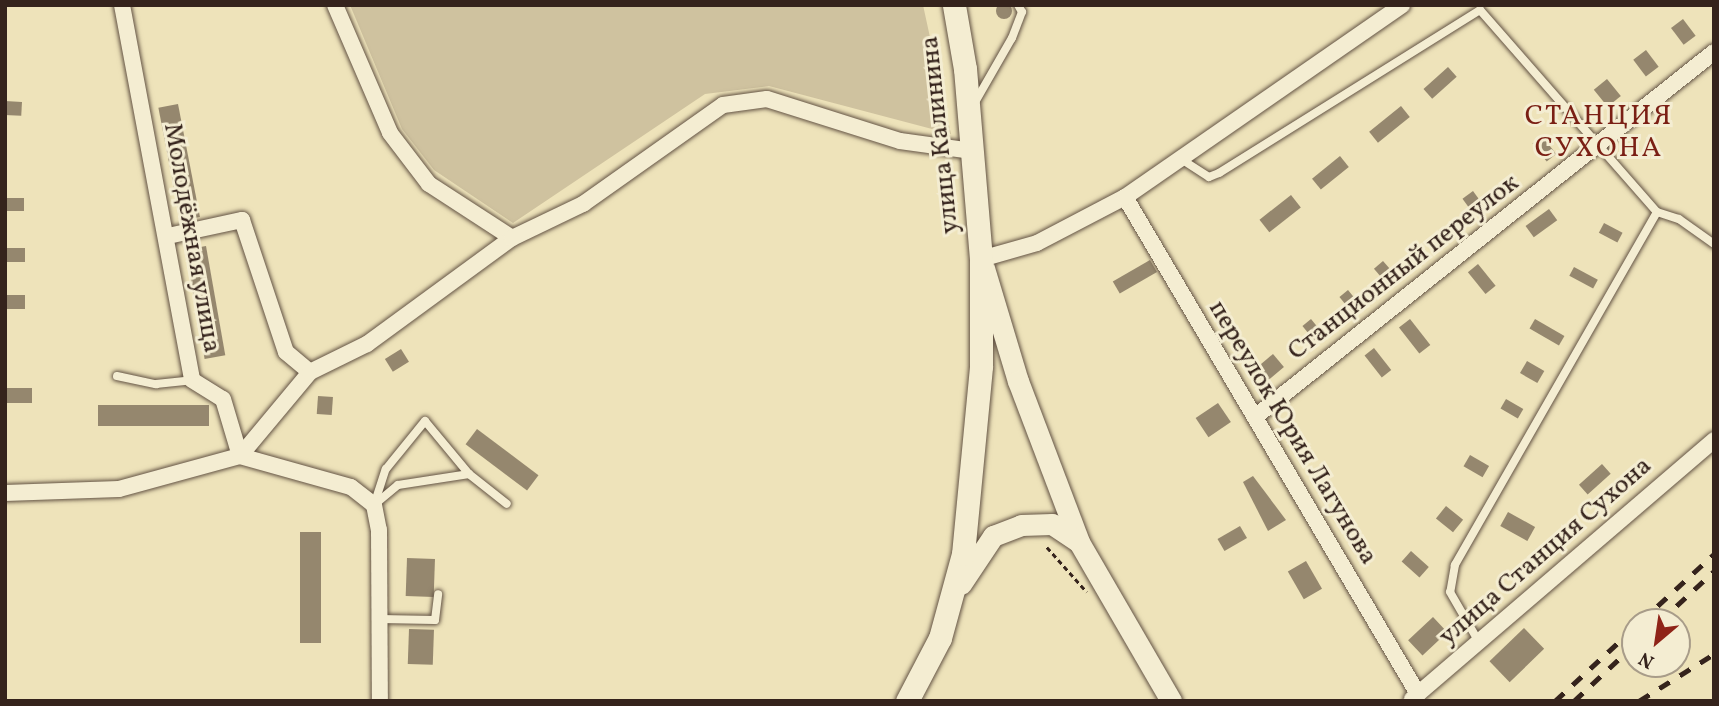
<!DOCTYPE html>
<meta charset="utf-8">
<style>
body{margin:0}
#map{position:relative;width:1719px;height:706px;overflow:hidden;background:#eee3ba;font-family:Vollkorn,serif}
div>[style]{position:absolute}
.green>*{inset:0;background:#cfc29f}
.building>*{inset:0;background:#95876e;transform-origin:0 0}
.round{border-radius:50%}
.path>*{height:2.5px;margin-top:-1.25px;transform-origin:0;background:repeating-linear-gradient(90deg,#35231c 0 5px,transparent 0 8.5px)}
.roads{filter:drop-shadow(0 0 2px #635344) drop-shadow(0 0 2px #635344)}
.service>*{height:8px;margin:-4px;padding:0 4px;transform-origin:4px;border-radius:4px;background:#f4edd2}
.minor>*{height:16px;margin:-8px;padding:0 8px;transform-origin:8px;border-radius:8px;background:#f4edd2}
.tertiary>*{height:21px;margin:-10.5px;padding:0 10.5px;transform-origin:10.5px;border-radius:10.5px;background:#f4edd2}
.secondary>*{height:23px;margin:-11.5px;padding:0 11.5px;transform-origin:11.5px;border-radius:11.5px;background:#f4edd2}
.rail>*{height:4.5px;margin-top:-2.25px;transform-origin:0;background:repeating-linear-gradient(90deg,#35231c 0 12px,transparent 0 24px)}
span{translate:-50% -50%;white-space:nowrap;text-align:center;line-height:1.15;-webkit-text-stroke:6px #f4edd2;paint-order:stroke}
.street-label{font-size:26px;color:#35231c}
.neighbourhood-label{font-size:28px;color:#7a1f14;letter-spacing:2px}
.frame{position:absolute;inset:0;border:7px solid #35231c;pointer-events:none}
.north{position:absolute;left:1621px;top:608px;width:70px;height:70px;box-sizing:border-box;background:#f4edd2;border:2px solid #a89c89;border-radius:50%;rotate:209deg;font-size:19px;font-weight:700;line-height:28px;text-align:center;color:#35231c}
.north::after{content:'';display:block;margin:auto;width:24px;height:32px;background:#8f2418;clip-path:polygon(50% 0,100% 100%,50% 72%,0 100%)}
</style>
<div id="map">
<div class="green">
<i style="clip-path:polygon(350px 5px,923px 5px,951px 134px,769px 86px,705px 94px,513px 223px,434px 170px,402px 129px)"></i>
</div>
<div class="building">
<i class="round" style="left:996px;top:3px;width:16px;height:16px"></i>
<i style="left:1683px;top:19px;width:21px;height:15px;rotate:53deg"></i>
<i style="left:1646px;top:50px;width:21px;height:16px;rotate:53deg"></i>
<i style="left:1448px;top:67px;width:13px;height:33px;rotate:48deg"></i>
<i style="left:1607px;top:79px;width:22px;height:17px;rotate:51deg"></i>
<i style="left:5px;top:101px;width:17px;height:14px;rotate:3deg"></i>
<i style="left:178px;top:104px;width:115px;height:20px;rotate:79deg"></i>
<i style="left:1401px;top:106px;width:14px;height:41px;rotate:51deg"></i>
<i style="left:1542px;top:136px;width:23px;height:12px;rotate:52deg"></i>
<i style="left:1340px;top:156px;width:14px;height:36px;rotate:51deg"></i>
<i style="left:1473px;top:191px;width:17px;height:13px;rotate:54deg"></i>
<i style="left:1291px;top:195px;width:16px;height:40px;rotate:52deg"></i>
<i style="left:5px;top:198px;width:19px;height:13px"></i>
<i style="left:1549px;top:209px;width:14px;height:29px;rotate:54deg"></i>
<i style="left:1604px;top:223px;width:21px;height:11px;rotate:28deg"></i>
<i style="left:206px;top:246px;width:111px;height:21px;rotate:80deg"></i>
<i style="left:5px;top:248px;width:20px;height:14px"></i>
<i style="left:1150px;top:260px;width:14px;height:43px;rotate:60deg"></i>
<i style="left:1383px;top:261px;width:20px;height:12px;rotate:49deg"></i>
<i style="left:1478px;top:264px;width:28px;height:13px;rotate:51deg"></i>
<i style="left:1574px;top:267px;width:27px;height:10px;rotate:28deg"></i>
<i style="left:1348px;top:290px;width:21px;height:11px;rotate:51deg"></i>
<i style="left:5px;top:295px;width:20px;height:14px"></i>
<i style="left:1311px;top:319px;width:19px;height:11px;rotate:51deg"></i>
<i style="left:1410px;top:319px;width:33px;height:14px;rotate:52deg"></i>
<i style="left:1535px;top:319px;width:34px;height:11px;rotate:30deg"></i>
<i style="left:1374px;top:348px;width:28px;height:12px;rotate:52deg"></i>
<i style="left:401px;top:349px;width:15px;height:19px;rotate:58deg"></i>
<i style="left:1273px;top:354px;width:17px;height:26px;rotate:50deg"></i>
<i style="left:1527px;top:361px;width:20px;height:14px;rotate:30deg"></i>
<i style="left:5px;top:388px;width:27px;height:15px"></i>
<i style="left:318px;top:396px;width:15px;height:18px;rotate:4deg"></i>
<i style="left:1506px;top:399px;width:20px;height:11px;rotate:30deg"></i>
<i style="left:1218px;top:403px;width:23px;height:27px;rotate:56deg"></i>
<i style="left:209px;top:405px;width:21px;height:111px;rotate:90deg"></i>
<i style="left:477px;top:429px;width:77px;height:19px;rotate:37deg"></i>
<i style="left:1470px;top:455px;width:22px;height:13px;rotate:30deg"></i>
<i style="left:1602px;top:464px;width:13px;height:31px;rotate:48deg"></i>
<i style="clip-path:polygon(1253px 476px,1286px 520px,1268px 531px,1243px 482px)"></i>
<i style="left:1446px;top:506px;width:22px;height:16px;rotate:39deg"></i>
<i style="left:1508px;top:512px;width:31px;height:16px;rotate:29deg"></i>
<i style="left:1240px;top:526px;width:14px;height:26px;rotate:60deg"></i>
<i style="left:300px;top:532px;width:21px;height:111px"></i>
<i style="left:1411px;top:551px;width:24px;height:14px;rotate:42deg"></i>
<i style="left:407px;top:558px;width:28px;height:38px;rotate:2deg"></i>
<i style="left:1306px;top:561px;width:32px;height:21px;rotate:60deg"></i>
<i style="left:1433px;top:617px;width:21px;height:34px;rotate:47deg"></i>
<i style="left:1524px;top:628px;width:29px;height:48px;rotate:46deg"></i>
<i style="left:409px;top:629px;width:25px;height:35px;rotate:2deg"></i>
</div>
<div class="path">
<i style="left:1047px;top:547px;width:60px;rotate:48.4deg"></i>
</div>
<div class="roads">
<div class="service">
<i style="left:974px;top:104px;width:76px;rotate:-60.1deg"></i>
<i style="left:1012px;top:38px;width:28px;rotate:-69deg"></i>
<i style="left:1022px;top:12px;width:8px;rotate:-120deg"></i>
<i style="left:1181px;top:159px;width:33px;rotate:33deg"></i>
<i style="left:1209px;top:177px;width:11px;rotate:-22deg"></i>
<i style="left:1219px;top:173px;width:308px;rotate:-32deg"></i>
<i style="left:1480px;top:10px;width:269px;rotate:48.8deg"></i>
<i style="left:1657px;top:212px;width:407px;rotate:119.8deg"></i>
<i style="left:1455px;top:565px;width:27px;rotate:100deg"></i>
<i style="left:1450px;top:592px;width:58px;rotate:59.9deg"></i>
<i style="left:1657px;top:212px;width:23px;rotate:18deg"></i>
<i style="left:1679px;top:219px;width:43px;rotate:35.5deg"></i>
<i style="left:117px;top:376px;width:40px;rotate:12deg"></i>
<i style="left:156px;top:384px;width:36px;rotate:-6deg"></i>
<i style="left:374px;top:505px;width:38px;rotate:-72deg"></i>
<i style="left:386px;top:469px;width:62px;rotate:-50.9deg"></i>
<i style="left:425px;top:421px;width:69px;rotate:50.3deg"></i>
<i style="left:374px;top:505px;width:31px;rotate:-40deg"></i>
<i style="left:398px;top:485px;width:72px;rotate:-8.8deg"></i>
<i style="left:469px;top:474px;width:48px;rotate:38.3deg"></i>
<i style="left:380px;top:619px;width:55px;rotate:1deg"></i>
<i style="left:435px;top:620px;width:26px;rotate:-83deg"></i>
</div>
<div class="minor">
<i style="left:122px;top:5px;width:381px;rotate:79.4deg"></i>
<i style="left:192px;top:380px;width:36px;rotate:32deg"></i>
<i style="left:223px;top:399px;width:59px;rotate:73.4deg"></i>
<i style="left:240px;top:456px;width:115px;rotate:15.6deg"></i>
<i style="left:351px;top:487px;width:29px;rotate:38deg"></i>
<i style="left:374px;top:505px;width:25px;rotate:79deg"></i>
<i style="left:379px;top:530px;width:171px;rotate:89.7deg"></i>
<i style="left:335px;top:5px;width:139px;rotate:66.7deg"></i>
<i style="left:390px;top:133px;width:64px;rotate:52.6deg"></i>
<i style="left:429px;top:184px;width:99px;rotate:33deg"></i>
<i style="left:1125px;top:197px;width:577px;rotate:59.48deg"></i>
<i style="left:168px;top:236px;width:76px;rotate:-12.2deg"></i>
<i style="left:242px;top:220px;width:139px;rotate:71.6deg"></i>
<i style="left:286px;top:352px;width:31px;rotate:40deg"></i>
<i style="left:981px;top:259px;width:58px;rotate:-15.9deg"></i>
<i style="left:1037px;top:243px;width:99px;rotate:-27.6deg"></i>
<i style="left:1125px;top:197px;width:337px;rotate:-34.7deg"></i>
<i style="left:1255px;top:417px;width:586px;rotate:-38.49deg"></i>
<i style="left:5px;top:493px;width:114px;rotate:-2deg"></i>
<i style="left:119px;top:489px;width:125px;rotate:-15.3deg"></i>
<i style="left:240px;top:456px;width:109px;rotate:-50.2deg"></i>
<i style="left:310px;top:372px;width:64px;rotate:-26.2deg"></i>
<i style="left:367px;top:344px;width:180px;rotate:-36.2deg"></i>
<i style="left:512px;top:238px;width:79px;rotate:-25.6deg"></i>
<i style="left:583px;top:204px;width:171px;rotate:-35.3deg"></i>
<i style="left:723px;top:105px;width:44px;rotate:-7.8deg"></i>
<i style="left:767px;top:99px;width:139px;rotate:17.5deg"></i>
<i style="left:900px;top:141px;width:73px;rotate:7.9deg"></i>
<i style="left:1412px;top:699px;width:398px;rotate:-40.6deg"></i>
</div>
<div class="tertiary">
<i style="left:984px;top:268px;width:118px;rotate:73.3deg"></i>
<i style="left:1018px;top:381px;width:172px;rotate:69.2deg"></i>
<i style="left:1079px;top:542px;width:184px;rotate:59.9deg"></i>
<i style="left:961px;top:584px;width:58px;rotate:-56.3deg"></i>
<i style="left:993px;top:536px;width:30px;rotate:-21deg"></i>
<i style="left:1021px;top:525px;width:31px;rotate:-2deg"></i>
<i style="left:1052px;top:524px;width:32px;rotate:34deg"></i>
</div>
<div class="secondary">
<i style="left:907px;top:701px;width:71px;rotate:-62.4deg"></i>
<i style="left:940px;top:638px;width:87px;rotate:-74.7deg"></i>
<i style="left:963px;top:554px;width:189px;rotate:-84.5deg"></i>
<i style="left:981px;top:366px;width:107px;rotate:-90deg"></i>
<i style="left:981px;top:259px;width:191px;rotate:-94.8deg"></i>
<i style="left:965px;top:69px;width:65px;rotate:-99.8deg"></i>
</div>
</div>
<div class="rail">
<i style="left:1640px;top:622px;width:100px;rotate:-42.6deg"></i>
<i style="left:1659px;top:622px;width:75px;rotate:-42.8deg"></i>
<i style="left:1555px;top:701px;width:109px;rotate:-42.8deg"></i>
<i style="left:1574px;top:701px;width:83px;rotate:-43.1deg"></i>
<i style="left:1639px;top:701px;width:89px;rotate:-32.1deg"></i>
</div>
<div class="street-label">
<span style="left:941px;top:135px;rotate:-96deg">улица Калинина</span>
<span style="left:191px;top:238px;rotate:80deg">Молодёжная улица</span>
<span style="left:1404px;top:268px;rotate:-38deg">Станционный переулок</span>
<span style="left:1292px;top:433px;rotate:59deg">переулок Юрия Лагунова</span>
<span style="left:1546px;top:552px;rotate:-41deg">улица Станция Сухона</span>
</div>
<div class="neighbourhood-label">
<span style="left:1599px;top:133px">СТАНЦИЯ<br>СУХОНА</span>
</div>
<div class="frame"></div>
<div class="north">N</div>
</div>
